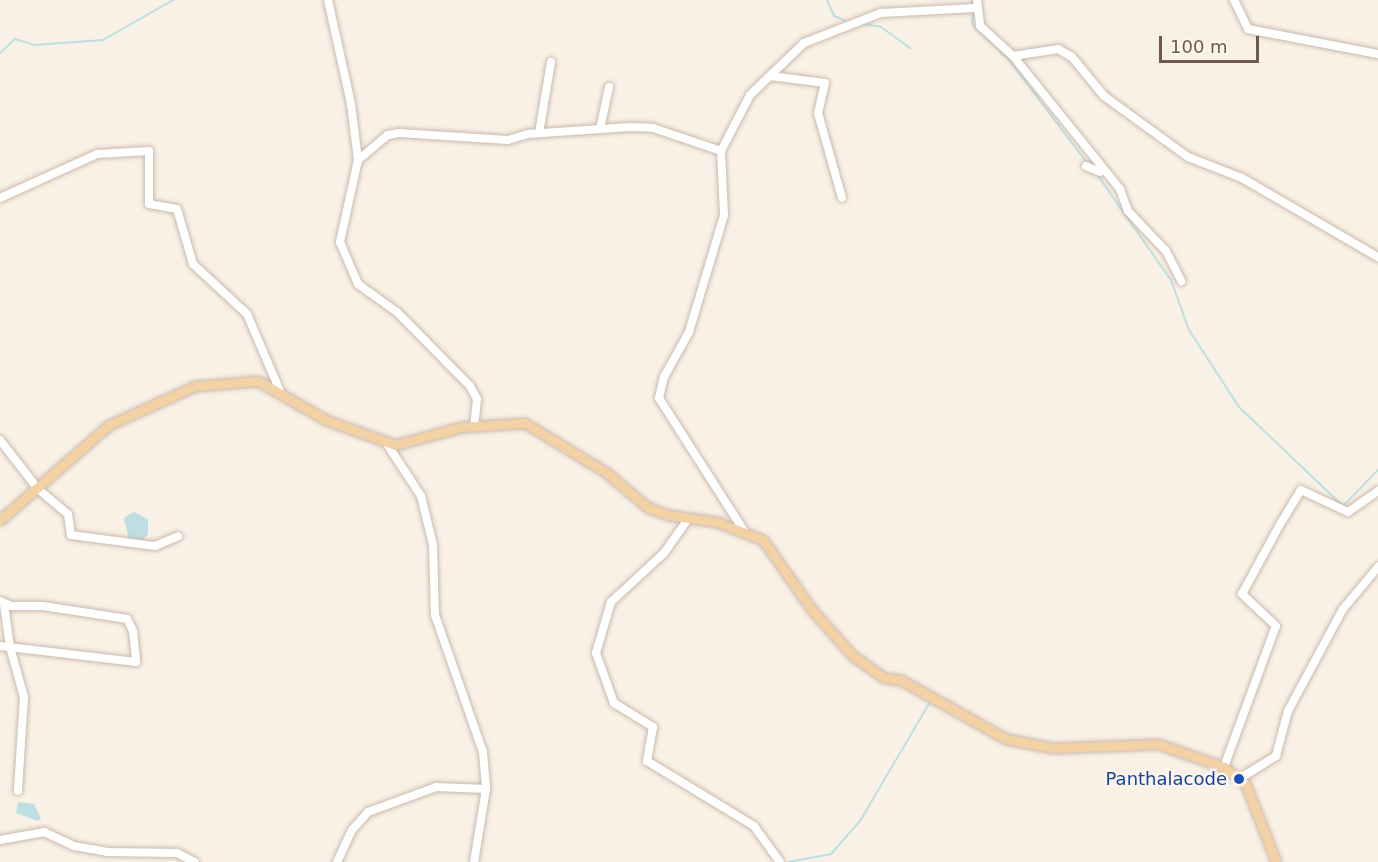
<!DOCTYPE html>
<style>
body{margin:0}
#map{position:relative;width:1378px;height:862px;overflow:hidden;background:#faf1e6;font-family:"DejaVu Sans",sans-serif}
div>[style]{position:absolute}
.water>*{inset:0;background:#bddfe2}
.stream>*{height:2px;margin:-1px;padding:0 1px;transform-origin:1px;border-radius:1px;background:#bddfe2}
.roads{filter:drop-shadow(0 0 2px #cbb9ad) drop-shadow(0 0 2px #cbb9ad)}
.minor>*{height:8px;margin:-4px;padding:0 4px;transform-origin:4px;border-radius:4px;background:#fff}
.major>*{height:9px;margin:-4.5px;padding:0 4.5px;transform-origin:4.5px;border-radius:4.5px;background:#f2d1a5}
.dots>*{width:16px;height:16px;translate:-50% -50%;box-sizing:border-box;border:3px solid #fdf5ec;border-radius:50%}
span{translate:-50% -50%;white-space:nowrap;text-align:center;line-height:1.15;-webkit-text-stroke:5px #fdf5ec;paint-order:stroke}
.transit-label{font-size:18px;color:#164399}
.right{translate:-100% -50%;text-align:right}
.scale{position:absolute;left:1159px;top:36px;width:100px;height:27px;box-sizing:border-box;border:3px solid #71584d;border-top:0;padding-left:8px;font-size:18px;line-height:21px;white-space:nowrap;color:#71584d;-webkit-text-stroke:4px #fdf5ec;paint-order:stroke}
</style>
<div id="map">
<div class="water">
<i style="clip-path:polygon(134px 512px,148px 519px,148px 534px,137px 547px,129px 540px,124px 518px)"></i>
<i style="clip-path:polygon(18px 802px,34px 804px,41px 818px,38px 821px,16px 813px)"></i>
</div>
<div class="stream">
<i style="left:827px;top:0;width:17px;rotate:66deg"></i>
<i style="left:834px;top:16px;width:11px;rotate:22deg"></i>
<i style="left:972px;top:0;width:2px;rotate:90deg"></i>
<i style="left:973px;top:11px;width:13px;rotate:94deg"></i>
<i style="left:972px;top:24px;width:53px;rotate:44.2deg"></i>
<i style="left:1010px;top:61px;width:129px;rotate:52.9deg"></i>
<i style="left:863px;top:24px;width:18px;rotate:9deg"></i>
<i style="left:881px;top:27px;width:37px;rotate:36deg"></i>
<i style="left:0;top:53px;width:21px;rotate:-43deg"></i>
<i style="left:15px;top:39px;width:21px;rotate:17deg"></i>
<i style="left:35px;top:45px;width:68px;rotate:-4.2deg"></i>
<i style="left:103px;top:40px;width:81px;rotate:-29.7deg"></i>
<i style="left:1096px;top:173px;width:131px;rotate:55deg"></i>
<i style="left:1171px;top:280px;width:53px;rotate:70.2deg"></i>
<i style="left:1189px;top:330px;width:92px;rotate:57deg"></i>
<i style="left:1239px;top:407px;width:144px;rotate:43.6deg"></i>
<i style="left:1343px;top:506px;width:50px;rotate:-45.8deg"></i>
<i style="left:788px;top:862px;width:44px;rotate:-10.5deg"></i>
<i style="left:831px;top:854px;width:44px;rotate:-48.7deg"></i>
<i style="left:860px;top:821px;width:136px;rotate:-59.5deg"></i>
</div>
<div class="roads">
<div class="minor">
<i style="left:328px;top:0;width:107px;rotate:77.5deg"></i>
<i style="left:351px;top:104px;width:56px;rotate:82.9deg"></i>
<i style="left:358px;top:160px;width:84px;rotate:102.4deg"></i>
<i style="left:340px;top:242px;width:46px;rotate:66.8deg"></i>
<i style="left:358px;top:284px;width:49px;rotate:35.9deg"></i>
<i style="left:398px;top:313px;width:103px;rotate:45.4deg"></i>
<i style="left:470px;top:386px;width:15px;rotate:62deg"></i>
<i style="left:477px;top:399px;width:28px;rotate:96deg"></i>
<i style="left:977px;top:0;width:26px;rotate:83deg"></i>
<i style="left:980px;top:26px;width:45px;rotate:42.3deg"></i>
<i style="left:1013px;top:56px;width:46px;rotate:-8.8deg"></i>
<i style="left:1058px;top:49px;width:16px;rotate:30deg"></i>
<i style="left:1072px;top:57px;width:50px;rotate:50.6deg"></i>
<i style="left:1104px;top:96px;width:104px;rotate:36deg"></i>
<i style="left:1188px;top:157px;width:58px;rotate:21.3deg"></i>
<i style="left:1242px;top:178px;width:157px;rotate:30.2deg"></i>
<i style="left:1234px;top:0;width:32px;rotate:64deg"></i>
<i style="left:1248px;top:29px;width:132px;rotate:10.9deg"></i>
<i style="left:1013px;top:56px;width:171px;rotate:51.2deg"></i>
<i style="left:1120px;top:189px;width:23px;rotate:70deg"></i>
<i style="left:1128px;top:211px;width:55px;rotate:46.5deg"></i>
<i style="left:1166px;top:251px;width:34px;rotate:63deg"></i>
<i style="left:770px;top:76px;width:55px;rotate:7.3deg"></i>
<i style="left:825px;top:83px;width:31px;rotate:103deg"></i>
<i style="left:818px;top:113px;width:88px;rotate:74.2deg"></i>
<i style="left:600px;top:129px;width:43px;rotate:-77.9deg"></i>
<i style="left:539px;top:133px;width:72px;rotate:-80.4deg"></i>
<i style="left:358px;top:160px;width:39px;rotate:-40deg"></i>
<i style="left:388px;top:135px;width:11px;rotate:-10deg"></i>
<i style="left:399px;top:133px;width:109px;rotate:3.7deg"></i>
<i style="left:508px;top:140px;width:21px;rotate:-17deg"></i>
<i style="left:528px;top:134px;width:102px;rotate:-3.9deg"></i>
<i style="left:630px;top:127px;width:23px;rotate:2deg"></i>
<i style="left:653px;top:128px;width:72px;rotate:18.7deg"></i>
<i style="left:1086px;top:166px;width:15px;rotate:23deg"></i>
<i style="left:0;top:198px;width:107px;rotate:-24.4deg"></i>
<i style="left:97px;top:154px;width:52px;rotate:-3.3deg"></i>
<i style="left:149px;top:151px;width:53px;rotate:90deg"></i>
<i style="left:149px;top:204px;width:28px;rotate:10deg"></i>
<i style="left:177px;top:209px;width:57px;rotate:73.8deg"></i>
<i style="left:193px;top:264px;width:74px;rotate:42.8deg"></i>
<i style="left:247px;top:314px;width:84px;rotate:66.8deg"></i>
<i style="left:0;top:440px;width:62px;rotate:52.2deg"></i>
<i style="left:38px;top:489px;width:39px;rotate:40deg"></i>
<i style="left:68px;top:514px;width:21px;rotate:82deg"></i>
<i style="left:71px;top:535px;width:85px;rotate:7.5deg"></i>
<i style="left:155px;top:546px;width:25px;rotate:-23deg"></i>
<i style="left:387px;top:444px;width:62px;rotate:56.8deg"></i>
<i style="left:421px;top:496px;width:50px;rotate:76.2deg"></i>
<i style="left:433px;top:545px;width:70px;rotate:88.4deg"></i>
<i style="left:435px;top:615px;width:145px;rotate:70.7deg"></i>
<i style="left:483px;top:752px;width:37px;rotate:85deg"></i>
<i style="left:486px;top:789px;width:74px;rotate:99.3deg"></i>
<i style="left:688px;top:519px;width:42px;rotate:125.2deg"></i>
<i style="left:664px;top:553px;width:72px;rotate:137.2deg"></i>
<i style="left:611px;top:602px;width:53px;rotate:106.4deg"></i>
<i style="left:596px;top:653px;width:53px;rotate:70.2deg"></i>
<i style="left:614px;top:703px;width:46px;rotate:31.6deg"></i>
<i style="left:653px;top:727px;width:35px;rotate:100deg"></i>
<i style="left:647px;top:761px;width:125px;rotate:31.3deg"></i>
<i style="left:754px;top:826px;width:44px;rotate:54.2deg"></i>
<i style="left:744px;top:531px;width:158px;rotate:-122.6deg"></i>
<i style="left:659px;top:398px;width:22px;rotate:-77deg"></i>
<i style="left:664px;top:377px;width:51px;rotate:-60.9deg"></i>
<i style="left:689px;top:332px;width:122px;rotate:-73.3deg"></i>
<i style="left:724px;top:215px;width:64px;rotate:-92.7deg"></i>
<i style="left:721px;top:151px;width:63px;rotate:-62.6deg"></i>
<i style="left:750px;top:95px;width:75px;rotate:-43.9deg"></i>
<i style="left:804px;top:43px;width:83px;rotate:-21.3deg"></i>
<i style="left:881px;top:13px;width:94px;rotate:-3deg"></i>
<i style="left:0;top:601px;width:12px;rotate:24deg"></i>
<i style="left:11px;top:606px;width:32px"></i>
<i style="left:43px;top:606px;width:85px;rotate:8.8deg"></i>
<i style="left:127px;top:619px;width:13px;rotate:63deg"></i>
<i style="left:133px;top:631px;width:31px;rotate:84deg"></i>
<i style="left:136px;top:662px;width:137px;rotate:-173.3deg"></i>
<i style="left:4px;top:604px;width:43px;rotate:82.1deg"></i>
<i style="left:10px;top:647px;width:52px;rotate:74.4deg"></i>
<i style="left:24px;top:697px;width:94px;rotate:93.7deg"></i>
<i style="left:1224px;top:767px;width:150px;rotate:-69.8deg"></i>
<i style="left:1276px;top:626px;width:47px;rotate:-136.7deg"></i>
<i style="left:1242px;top:594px;width:77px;rotate:-61.4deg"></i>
<i style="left:1279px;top:526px;width:42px;rotate:-58.6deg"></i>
<i style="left:1301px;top:490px;width:52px;rotate:25.1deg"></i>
<i style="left:1348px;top:512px;width:37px;rotate:-35deg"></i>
<i style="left:1239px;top:779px;width:44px;rotate:-31.9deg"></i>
<i style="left:1276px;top:756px;width:47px;rotate:-75.1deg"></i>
<i style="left:1288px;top:711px;width:116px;rotate:-61.7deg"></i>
<i style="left:1343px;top:609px;width:55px;rotate:-50.2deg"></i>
<i style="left:0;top:840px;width:45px;rotate:-10.3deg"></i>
<i style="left:44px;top:832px;width:33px;rotate:25deg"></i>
<i style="left:74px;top:846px;width:34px;rotate:10deg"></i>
<i style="left:107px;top:852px;width:70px;rotate:0.8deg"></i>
<i style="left:177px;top:853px;width:20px;rotate:27deg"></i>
<i style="left:337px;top:862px;width:35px;rotate:-65deg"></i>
<i style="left:352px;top:830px;width:24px;rotate:-48deg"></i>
<i style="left:368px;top:812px;width:72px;rotate:-20.2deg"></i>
<i style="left:436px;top:787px;width:50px;rotate:2.3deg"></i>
</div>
<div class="major">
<i style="left:0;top:520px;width:145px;rotate:-41.1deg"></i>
<i style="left:109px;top:425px;width:94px;rotate:-24.4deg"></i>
<i style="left:195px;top:386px;width:63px;rotate:-4.5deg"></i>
<i style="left:258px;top:381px;width:78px;rotate:29.8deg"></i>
<i style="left:326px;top:420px;width:73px;rotate:19.9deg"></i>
<i style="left:395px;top:445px;width:68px;rotate:-15.3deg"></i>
<i style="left:461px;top:427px;width:64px;rotate:-3.6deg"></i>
<i style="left:525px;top:423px;width:96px;rotate:31.4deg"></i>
<i style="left:607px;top:473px;width:52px;rotate:40.4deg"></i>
<i style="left:647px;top:507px;width:22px;rotate:21deg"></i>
<i style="left:668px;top:515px;width:49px;rotate:8.1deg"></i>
<i style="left:717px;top:522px;width:49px;rotate:21.4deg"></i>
<i style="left:763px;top:540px;width:85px;rotate:55deg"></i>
<i style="left:812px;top:610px;width:62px;rotate:48.3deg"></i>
<i style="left:853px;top:656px;width:39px;rotate:35deg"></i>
<i style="left:885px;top:678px;width:16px;rotate:7deg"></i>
<i style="left:901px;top:680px;width:120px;rotate:29.3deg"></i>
<i style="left:1006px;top:739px;width:48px;rotate:10.8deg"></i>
<i style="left:1053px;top:748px;width:105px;rotate:-2.2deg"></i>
<i style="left:1158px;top:744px;width:70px;rotate:19.2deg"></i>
<i style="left:1224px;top:767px;width:28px;rotate:39deg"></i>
<i style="left:1246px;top:785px;width:83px;rotate:68.7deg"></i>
</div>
</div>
<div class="dots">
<i style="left:1239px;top:779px;background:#1a4fb4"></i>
</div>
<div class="transit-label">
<span class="right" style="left:1227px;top:779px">Panthalacode</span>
</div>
<div class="scale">100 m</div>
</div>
